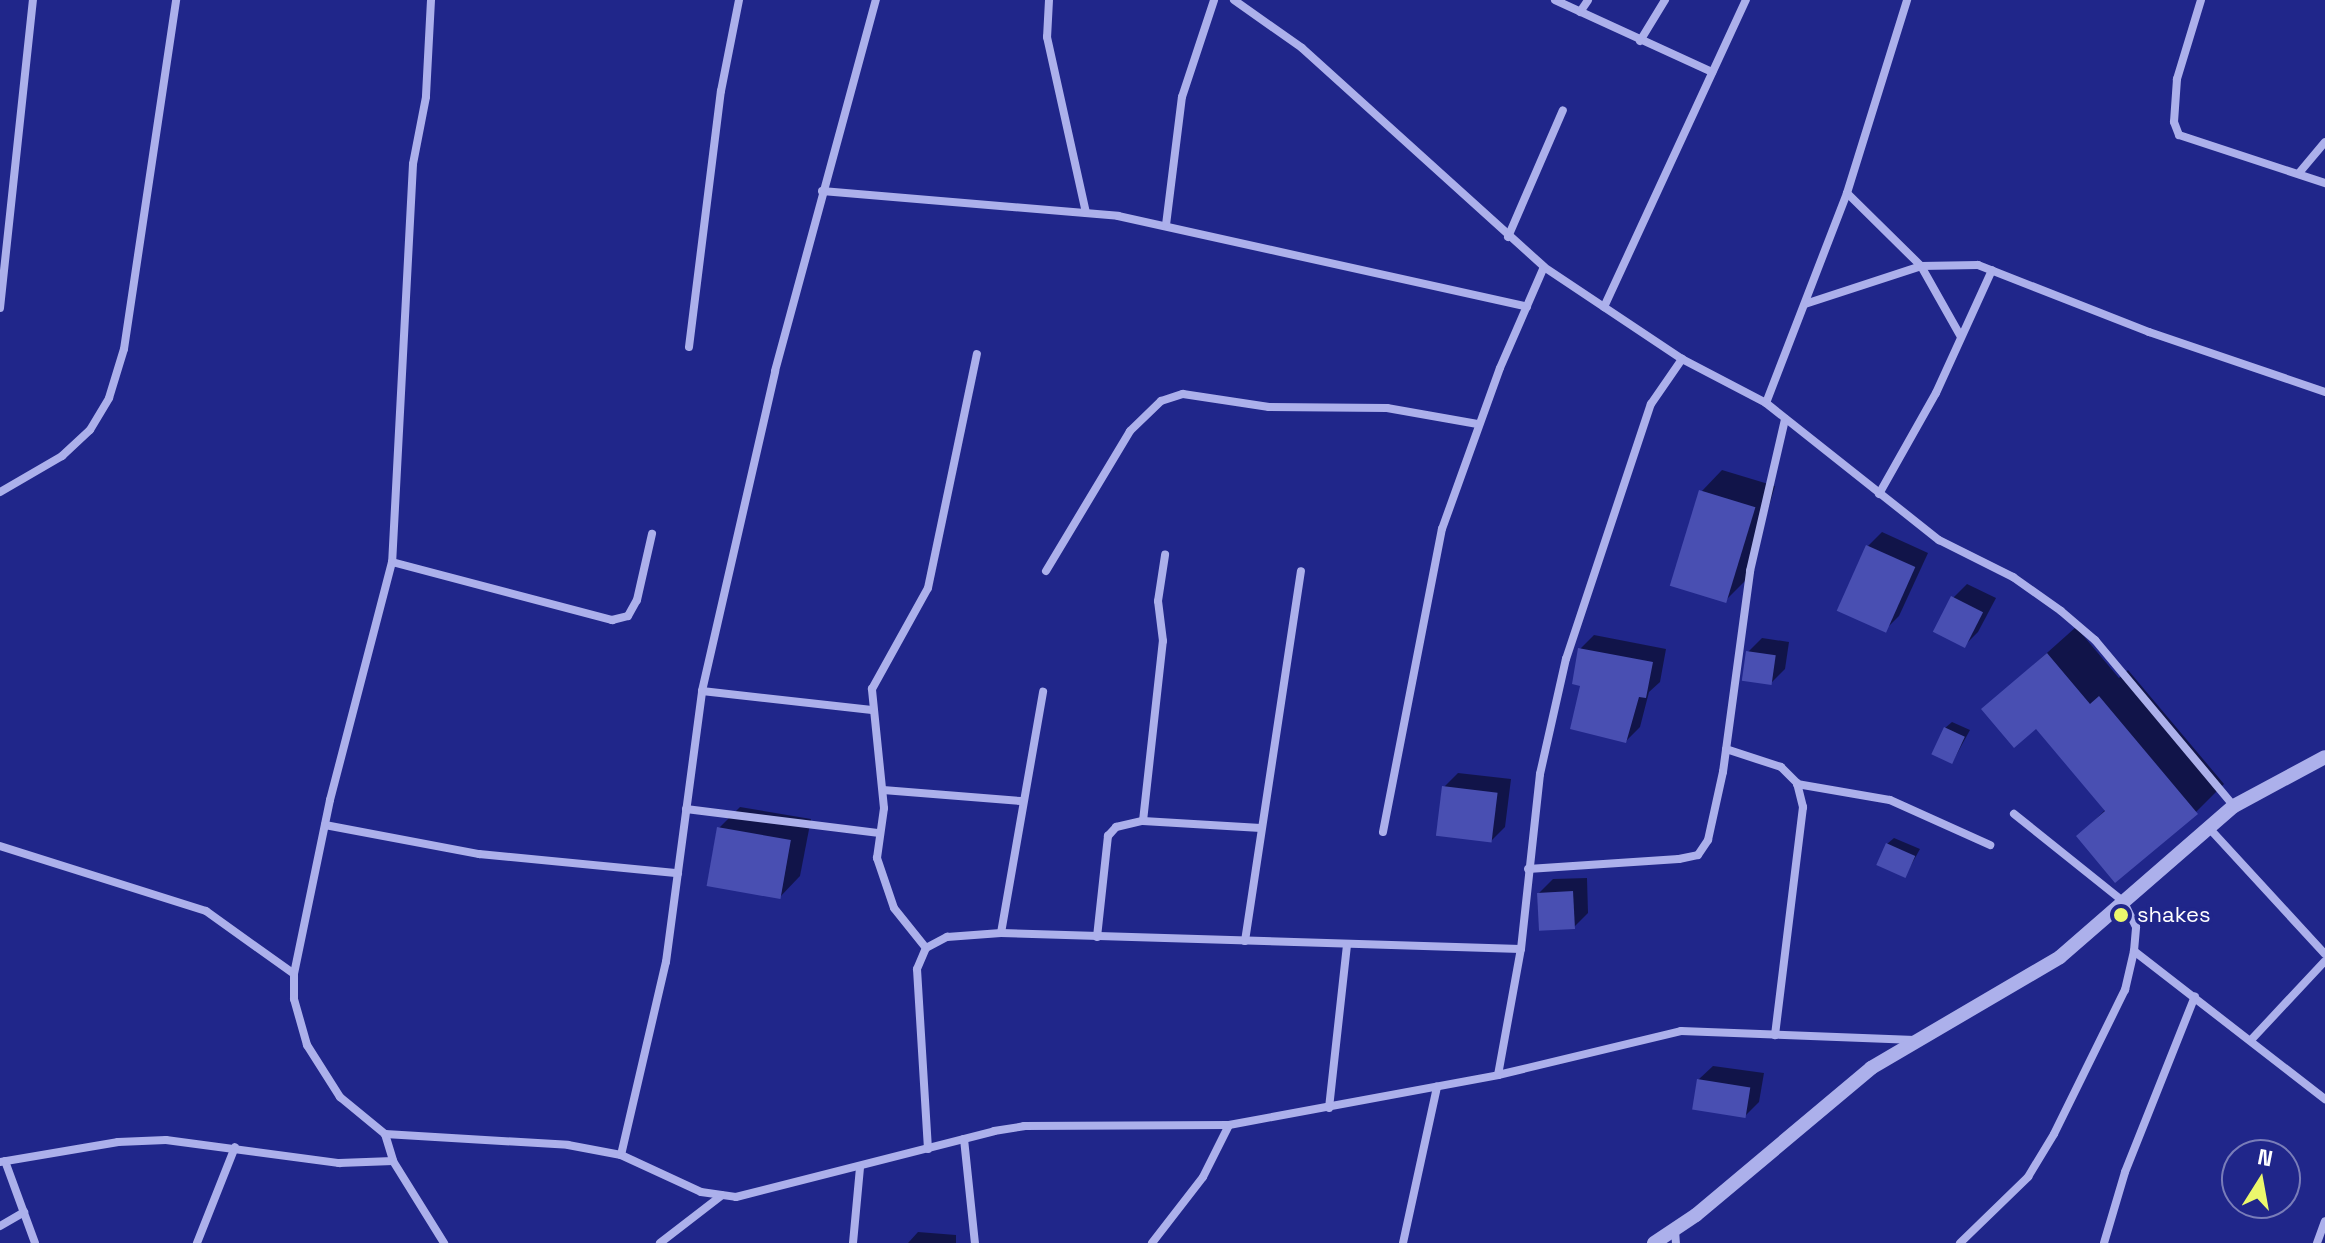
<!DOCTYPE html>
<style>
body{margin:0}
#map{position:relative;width:2325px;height:1243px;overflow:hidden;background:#20268a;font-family:"Space Grotesk",sans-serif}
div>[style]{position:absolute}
.shadow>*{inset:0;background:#0007}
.building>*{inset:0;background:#494fb2;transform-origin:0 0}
.minor>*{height:8px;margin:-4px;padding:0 4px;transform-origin:4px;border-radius:4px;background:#acb0eb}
.tertiary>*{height:14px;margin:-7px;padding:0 7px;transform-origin:7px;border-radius:7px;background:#acb0eb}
.dots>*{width:22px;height:22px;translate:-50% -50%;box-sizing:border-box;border:4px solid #20268a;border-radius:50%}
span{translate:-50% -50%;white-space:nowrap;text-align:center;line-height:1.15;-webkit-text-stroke:7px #20268a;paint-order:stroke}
.poi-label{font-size:22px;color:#fff}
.left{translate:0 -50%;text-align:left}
.north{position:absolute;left:2221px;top:1139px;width:80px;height:80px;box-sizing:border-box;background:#20268a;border:2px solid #797db9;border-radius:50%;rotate:11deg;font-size:22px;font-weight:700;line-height:32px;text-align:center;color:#fff}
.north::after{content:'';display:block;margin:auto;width:28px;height:36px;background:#ecf86c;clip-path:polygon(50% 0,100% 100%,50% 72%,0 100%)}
</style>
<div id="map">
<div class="shadow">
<i style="clip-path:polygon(1722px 470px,1775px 486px,1748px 578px,1726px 600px,1701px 492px)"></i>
<i style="clip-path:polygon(1882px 532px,1928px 553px,1899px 616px,1885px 630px,1868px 546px)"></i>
<i style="clip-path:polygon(1967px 584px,1996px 598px,1978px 632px,1964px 646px,1953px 598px)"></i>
<i style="clip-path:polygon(2076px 627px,2119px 678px,2128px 670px,2224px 784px,2196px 812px,2078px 837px,2106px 809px,2036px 727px,1984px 709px)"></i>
<i style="clip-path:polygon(1594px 635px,1666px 649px,1660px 682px,1649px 692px,1640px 727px,1626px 741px,1580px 649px)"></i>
<i style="clip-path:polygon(1762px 638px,1789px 642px,1785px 669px,1771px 683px,1748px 652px)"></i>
<i style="clip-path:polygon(1952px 722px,1970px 730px,1953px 761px,1945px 728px)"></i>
<i style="clip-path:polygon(1458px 773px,1511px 779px,1505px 827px,1491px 841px,1444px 787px)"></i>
<i style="clip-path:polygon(740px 807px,811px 819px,800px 876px,779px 898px,719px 828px)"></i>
<i style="clip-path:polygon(1894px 838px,1920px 849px,1905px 876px,1887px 844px)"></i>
<i style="clip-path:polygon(1587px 878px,1588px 913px,1574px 927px,1539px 893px,1553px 879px)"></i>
<i style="clip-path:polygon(1713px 1066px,1764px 1073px,1759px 1102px,1745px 1116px,1698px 1080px)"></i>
<i style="clip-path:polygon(918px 1232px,956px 1235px,956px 1243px,908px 1243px)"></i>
</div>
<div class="building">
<i style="left:1699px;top:490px;width:59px;height:100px;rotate:17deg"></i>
<i style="left:1866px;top:545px;width:54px;height:72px;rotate:24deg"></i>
<i style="left:1951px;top:596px;width:36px;height:40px;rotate:27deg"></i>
<i style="clip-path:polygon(1578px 648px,1653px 662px,1646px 698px,1639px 697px,1626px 743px,1570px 729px,1580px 686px,1572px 684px)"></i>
<i style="left:1746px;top:651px;width:30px;height:30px;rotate:8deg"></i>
<i style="clip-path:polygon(2047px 653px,2090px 704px,2099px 696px,2198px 814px,2115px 883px,2076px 836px,2105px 811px,2036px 729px,2014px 748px,1981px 709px)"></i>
<i style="left:1944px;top:727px;width:23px;height:30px;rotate:25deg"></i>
<i style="left:1442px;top:786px;width:56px;height:50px;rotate:7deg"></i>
<i style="left:717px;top:827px;width:75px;height:60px;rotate:10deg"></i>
<i style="left:1886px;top:843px;width:32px;height:24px;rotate:24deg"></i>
<i style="left:1573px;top:891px;width:38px;height:36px;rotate:87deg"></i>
<i style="left:1697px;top:1079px;width:54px;height:31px;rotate:9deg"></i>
</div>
<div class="minor">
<i style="left:431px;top:0;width:97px;rotate:93deg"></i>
<i style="left:426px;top:97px;width:68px;rotate:101deg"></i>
<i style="left:413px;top:164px;width:399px;rotate:93deg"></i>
<i style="left:392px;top:562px;width:246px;rotate:104.6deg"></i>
<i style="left:330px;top:800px;width:178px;rotate:101.7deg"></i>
<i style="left:294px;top:974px;width:25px;rotate:90deg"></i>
<i style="left:294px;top:999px;width:48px;rotate:74.2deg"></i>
<i style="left:307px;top:1045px;width:62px;rotate:57.6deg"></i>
<i style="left:340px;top:1097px;width:58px;rotate:39.4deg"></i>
<i style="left:385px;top:1134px;width:28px;rotate:73deg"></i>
<i style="left:393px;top:1161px;width:97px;rotate:58.1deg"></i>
<i style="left:1049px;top:0;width:37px;rotate:93deg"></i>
<i style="left:1047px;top:37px;width:180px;rotate:77.5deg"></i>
<i style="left:1234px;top:0;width:83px;rotate:35.2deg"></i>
<i style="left:1302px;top:48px;width:326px;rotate:42.1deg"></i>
<i style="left:1544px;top:267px;width:166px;rotate:33.7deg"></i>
<i style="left:1682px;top:359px;width:95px;rotate:27.6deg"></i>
<i style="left:1766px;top:403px;width:221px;rotate:38.4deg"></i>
<i style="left:1939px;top:540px;width:83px;rotate:26.6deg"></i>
<i style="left:2013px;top:577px;width:59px;rotate:35.3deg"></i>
<i style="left:2061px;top:611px;width:45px;rotate:40.5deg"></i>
<i style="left:2095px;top:640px;width:217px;rotate:50.1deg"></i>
<i style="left:1555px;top:0;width:173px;rotate:24.6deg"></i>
<i style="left:2201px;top:0;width:83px;rotate:106.9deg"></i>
<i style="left:2177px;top:79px;width:43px;rotate:94deg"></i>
<i style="left:2174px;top:122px;width:14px;rotate:69deg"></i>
<i style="left:2179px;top:135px;width:154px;rotate:18.2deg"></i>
<i style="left:1580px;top:12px;width:14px;rotate:-56deg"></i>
<i style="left:1640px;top:41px;width:48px;rotate:-58.6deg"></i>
<i style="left:2299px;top:173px;width:40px;rotate:-50deg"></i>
<i style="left:822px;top:191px;width:297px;rotate:4.8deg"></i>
<i style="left:1118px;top:216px;width:419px;rotate:12.5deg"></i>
<i style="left:1847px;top:193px;width:104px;rotate:44.6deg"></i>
<i style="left:1921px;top:266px;width:81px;rotate:60.6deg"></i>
<i style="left:1166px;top:225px;width:129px;rotate:-82.9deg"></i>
<i style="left:1182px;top:97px;width:102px;rotate:-71.7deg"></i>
<i style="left:1508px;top:237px;width:138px;rotate:-66.6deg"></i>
<i style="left:1805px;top:304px;width:122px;rotate:-18.1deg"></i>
<i style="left:1921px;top:266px;width:57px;rotate:-1deg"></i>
<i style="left:1978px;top:265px;width:184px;rotate:21.4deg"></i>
<i style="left:2149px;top:332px;width:186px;rotate:18.8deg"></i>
<i style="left:1604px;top:307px;width:338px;rotate:-65.2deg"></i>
<i style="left:0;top:308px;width:310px;rotate:-83.9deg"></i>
<i style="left:689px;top:347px;width:258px;rotate:-82.9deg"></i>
<i style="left:721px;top:91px;width:93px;rotate:-78.8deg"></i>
<i style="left:1766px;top:403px;width:225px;rotate:-68.9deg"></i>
<i style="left:1847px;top:193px;width:202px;rotate:-72.7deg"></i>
<i style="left:0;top:492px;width:72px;rotate:-30.1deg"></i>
<i style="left:62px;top:456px;width:38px;rotate:-43deg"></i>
<i style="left:90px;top:430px;width:37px;rotate:-59deg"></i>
<i style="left:109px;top:398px;width:51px;rotate:-73deg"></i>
<i style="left:124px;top:349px;width:353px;rotate:-81.5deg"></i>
<i style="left:1879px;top:494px;width:116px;rotate:-60.6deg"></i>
<i style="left:1936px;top:393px;width:135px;rotate:-65.5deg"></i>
<i style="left:392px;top:562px;width:228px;rotate:14.8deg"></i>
<i style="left:612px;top:620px;width:16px;rotate:-14deg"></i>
<i style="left:628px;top:616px;width:18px;rotate:-61deg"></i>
<i style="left:637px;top:600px;width:68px;rotate:-77.2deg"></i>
<i style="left:1046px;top:571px;width:163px;rotate:-59deg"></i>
<i style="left:1130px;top:431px;width:43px;rotate:-44.1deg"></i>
<i style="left:1161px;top:401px;width:23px;rotate:-18deg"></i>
<i style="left:1183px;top:394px;width:87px;rotate:8.6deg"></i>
<i style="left:1269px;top:407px;width:118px;rotate:0.5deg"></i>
<i style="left:1387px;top:408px;width:92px;rotate:10deg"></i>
<i style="left:702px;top:691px;width:171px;rotate:6.4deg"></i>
<i style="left:1726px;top:749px;width:58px;rotate:18.1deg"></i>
<i style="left:1781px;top:767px;width:23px;rotate:45deg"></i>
<i style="left:1797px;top:783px;width:25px;rotate:76deg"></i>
<i style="left:1803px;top:807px;width:230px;rotate:97deg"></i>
<i style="left:1797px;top:784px;width:94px;rotate:9.8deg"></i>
<i style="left:1890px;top:800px;width:110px;rotate:24.2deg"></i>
<i style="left:883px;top:790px;width:138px;rotate:4.6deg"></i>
<i style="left:686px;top:809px;width:195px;rotate:7.1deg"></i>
<i style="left:1143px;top:821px;width:181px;rotate:-83.7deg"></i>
<i style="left:1163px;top:641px;width:40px;rotate:-97.1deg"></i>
<i style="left:1158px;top:601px;width:47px;rotate:-81.3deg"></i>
<i style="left:325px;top:825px;width:157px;rotate:10.7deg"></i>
<i style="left:479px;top:854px;width:200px;rotate:5.5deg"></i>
<i style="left:2209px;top:828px;width:171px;rotate:47.4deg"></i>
<i style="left:1383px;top:832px;width:309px;rotate:-79deg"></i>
<i style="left:1442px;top:529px;width:171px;rotate:-70.2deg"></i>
<i style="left:1500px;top:368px;width:110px;rotate:-66.5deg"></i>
<i style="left:0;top:846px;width:216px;rotate:17.5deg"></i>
<i style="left:206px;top:911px;width:108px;rotate:35.6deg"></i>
<i style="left:1528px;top:869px;width:151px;rotate:-3.8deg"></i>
<i style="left:1679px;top:859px;width:19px;rotate:-12deg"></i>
<i style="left:1698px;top:855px;width:18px;rotate:-56deg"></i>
<i style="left:1708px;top:840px;width:70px;rotate:-77.6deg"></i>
<i style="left:1723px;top:772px;width:203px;rotate:-82.3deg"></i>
<i style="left:1750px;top:571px;width:156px;rotate:-77deg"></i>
<i style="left:1001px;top:933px;width:245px;rotate:-80.1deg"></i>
<i style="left:1097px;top:937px;width:102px;rotate:-83.8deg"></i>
<i style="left:1108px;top:836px;width:12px;rotate:-48deg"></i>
<i style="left:1116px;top:827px;width:28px;rotate:-13deg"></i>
<i style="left:1143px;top:821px;width:118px;rotate:3.4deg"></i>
<i style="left:1245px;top:941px;width:374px;rotate:-81.4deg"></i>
<i style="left:926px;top:948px;width:51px;rotate:-128.7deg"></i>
<i style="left:894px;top:908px;width:53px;rotate:-108.8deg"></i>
<i style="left:877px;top:858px;width:50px;rotate:-82deg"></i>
<i style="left:884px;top:808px;width:120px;rotate:-95.8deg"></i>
<i style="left:872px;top:689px;width:115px;rotate:-61deg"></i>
<i style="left:928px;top:588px;width:239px;rotate:-78.2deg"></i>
<i style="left:2134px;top:951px;width:242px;rotate:37.8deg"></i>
<i style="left:2251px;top:1040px;width:108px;rotate:-46.9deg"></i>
<i style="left:1498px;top:1075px;width:128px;rotate:-79.7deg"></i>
<i style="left:1521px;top:949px;width:176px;rotate:-83.8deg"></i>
<i style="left:1540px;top:774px;width:118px;rotate:-77.3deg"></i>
<i style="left:1566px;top:659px;width:269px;rotate:-71.6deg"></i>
<i style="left:1651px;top:404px;width:55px;rotate:-55.4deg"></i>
<i style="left:1329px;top:1108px;width:165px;rotate:-83.7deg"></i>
<i style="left:385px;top:1134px;width:183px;rotate:3.4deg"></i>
<i style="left:568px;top:1145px;width:54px;rotate:10.7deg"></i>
<i style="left:621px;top:1155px;width:88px;rotate:24.8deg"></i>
<i style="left:701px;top:1192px;width:35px;rotate:8deg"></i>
<i style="left:736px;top:1197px;width:266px;rotate:-14.3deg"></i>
<i style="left:994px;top:1131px;width:30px;rotate:-9deg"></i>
<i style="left:1024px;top:1126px;width:205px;rotate:-0.3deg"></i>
<i style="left:1229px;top:1125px;width:274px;rotate:-10.5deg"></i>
<i style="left:1498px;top:1075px;width:188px;rotate:-13.5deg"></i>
<i style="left:1681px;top:1031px;width:234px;rotate:2.2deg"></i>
<i style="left:964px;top:1139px;width:105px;rotate:84deg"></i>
<i style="left:928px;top:1149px;width:180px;rotate:-93.5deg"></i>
<i style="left:917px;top:969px;width:23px;rotate:-67deg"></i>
<i style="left:926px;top:948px;width:24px;rotate:-28deg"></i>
<i style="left:947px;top:937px;width:54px;rotate:-4.2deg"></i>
<i style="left:1001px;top:933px;width:520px;rotate:1.76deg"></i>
<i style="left:621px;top:1155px;width:198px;rotate:-76.9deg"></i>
<i style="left:666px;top:962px;width:273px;rotate:-82.4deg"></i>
<i style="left:702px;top:691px;width:328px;rotate:-77.1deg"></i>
<i style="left:775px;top:371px;width:385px;rotate:-74.8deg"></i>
<i style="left:5px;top:1161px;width:87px;rotate:69.9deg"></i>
<i style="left:0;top:1162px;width:120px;rotate:-9.6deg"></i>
<i style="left:118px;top:1142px;width:48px;rotate:-2.4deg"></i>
<i style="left:166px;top:1140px;width:175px;rotate:7.6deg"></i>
<i style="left:339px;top:1163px;width:54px;rotate:-2.1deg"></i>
<i style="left:0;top:1226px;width:28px;rotate:-30deg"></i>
<i style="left:1675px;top:1230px;width:13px;rotate:86deg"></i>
<i style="left:197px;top:1243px;width:103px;rotate:-68.4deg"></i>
<i style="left:660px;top:1243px;width:78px;rotate:-37.7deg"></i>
<i style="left:853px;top:1243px;width:76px;rotate:-84.7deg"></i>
<i style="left:1152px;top:1243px;width:83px;rotate:-52.3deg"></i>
<i style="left:1203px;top:1177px;width:58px;rotate:-63.4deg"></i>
<i style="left:1403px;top:1243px;width:160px;rotate:-77.7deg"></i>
<i style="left:1960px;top:1243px;width:95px;rotate:-44.1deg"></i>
<i style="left:2028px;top:1177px;width:50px;rotate:-58.8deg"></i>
<i style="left:2054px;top:1134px;width:161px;rotate:-63.8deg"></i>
<i style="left:2125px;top:990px;width:40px;rotate:-77deg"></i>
<i style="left:2134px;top:951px;width:24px;rotate:-85deg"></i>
<i style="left:2136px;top:927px;width:28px;rotate:-116deg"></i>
<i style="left:2124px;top:902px;width:141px;rotate:-141.3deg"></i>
<i style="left:2104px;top:1243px;width:74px;rotate:-73.5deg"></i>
<i style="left:2125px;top:1172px;width:189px;rotate:-68.3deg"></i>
<i style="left:2317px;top:1243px;width:23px;rotate:-70deg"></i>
</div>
<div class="tertiary">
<i style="left:1654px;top:1243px;width:50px;rotate:-33.7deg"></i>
<i style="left:1696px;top:1215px;width:229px;rotate:-40deg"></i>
<i style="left:1871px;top:1068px;width:219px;rotate:-30.4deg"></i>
<i style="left:2060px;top:957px;width:230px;rotate:-41deg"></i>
<i style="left:2234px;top:806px;width:103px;rotate:-28.3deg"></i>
</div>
<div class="dots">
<i style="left:2121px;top:915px;background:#ecf86c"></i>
</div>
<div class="poi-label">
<span class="left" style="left:2137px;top:915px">shakes</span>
</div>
<div class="north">N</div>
</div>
